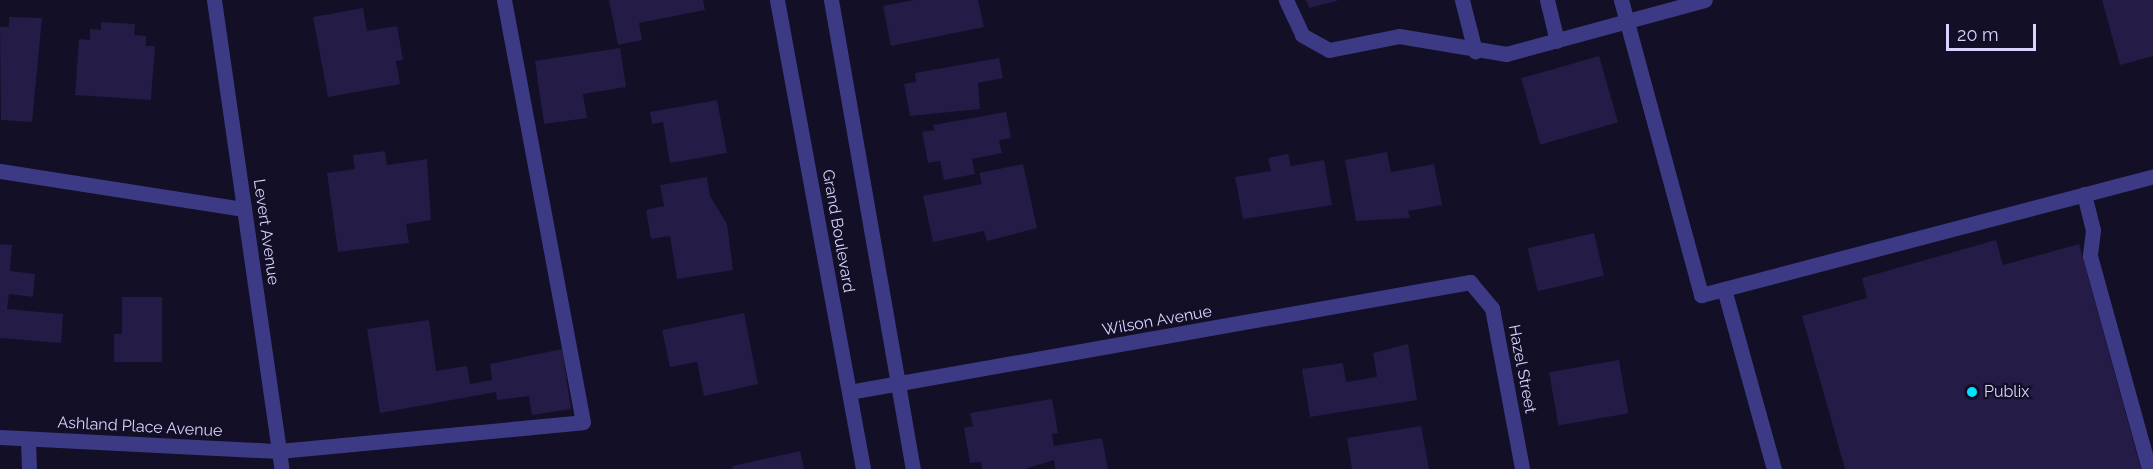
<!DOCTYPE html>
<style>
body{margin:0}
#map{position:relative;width:2153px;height:469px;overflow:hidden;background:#130f26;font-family:Raleway,sans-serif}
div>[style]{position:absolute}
.building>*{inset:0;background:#241b47;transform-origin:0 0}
.lane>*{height:15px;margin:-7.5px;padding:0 7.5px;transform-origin:7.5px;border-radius:7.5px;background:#3d3a85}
.street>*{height:15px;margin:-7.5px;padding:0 7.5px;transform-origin:7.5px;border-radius:7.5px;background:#3d3a85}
.dots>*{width:16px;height:16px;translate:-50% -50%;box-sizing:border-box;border:3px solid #130f26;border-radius:50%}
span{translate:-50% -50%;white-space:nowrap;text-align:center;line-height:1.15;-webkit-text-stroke:4.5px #130f26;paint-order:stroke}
.street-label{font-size:16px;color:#d9d4ff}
.poi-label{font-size:16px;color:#d9d4ff}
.left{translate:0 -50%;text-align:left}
.scale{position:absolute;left:1946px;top:24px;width:90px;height:27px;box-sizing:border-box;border:3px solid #d9d4ff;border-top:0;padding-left:8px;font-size:18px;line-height:21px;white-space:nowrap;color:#d9d4ff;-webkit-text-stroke:4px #130f26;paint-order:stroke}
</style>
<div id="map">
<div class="building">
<i style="clip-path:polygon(609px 0,703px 0,705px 10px,639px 23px,642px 40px,618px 45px)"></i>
<i style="clip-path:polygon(914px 0,978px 0,984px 27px,891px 46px,883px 6px)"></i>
<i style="clip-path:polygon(1306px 0,1337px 0,1337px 1px,1309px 8px)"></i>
<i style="clip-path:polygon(2102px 0,2153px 0,2153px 56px,2120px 65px)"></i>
<i style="clip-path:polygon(363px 8px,367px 31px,397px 26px,403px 60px,396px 61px,400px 84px,328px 97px,313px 17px)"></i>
<i style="clip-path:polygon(9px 17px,42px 18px,32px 122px,1px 120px,0 27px,9px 27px)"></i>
<i style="clip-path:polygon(101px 22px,135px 24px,134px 35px,146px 36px,146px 46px,155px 46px,151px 100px,75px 95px,79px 39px,90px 40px,90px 29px,101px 30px)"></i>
<i style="clip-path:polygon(620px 48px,626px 87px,583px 94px,587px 118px,544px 124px,535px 61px)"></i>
<i style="left:1599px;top:56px;width:69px;height:81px;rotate:74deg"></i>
<i style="clip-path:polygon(999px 58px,1003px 78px,978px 83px,980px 109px,910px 116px,904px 84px,916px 82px,915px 73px)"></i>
<i style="clip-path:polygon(717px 100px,727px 153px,670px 163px,663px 122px,652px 124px,650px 112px)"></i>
<i style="clip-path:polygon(1006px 112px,1011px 138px,999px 140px,1002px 153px,972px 159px,975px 174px,944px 180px,940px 161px,928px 163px,922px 132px,935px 130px,933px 125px)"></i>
<i style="clip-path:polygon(385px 151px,387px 165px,427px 159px,431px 220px,406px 224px,409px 243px,338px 252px,327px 173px,355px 169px,353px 155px)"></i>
<i style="clip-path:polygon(1387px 152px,1391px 172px,1434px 164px,1442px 205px,1408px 211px,1410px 218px,1356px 221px,1345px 160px)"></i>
<i style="clip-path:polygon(1288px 154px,1291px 166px,1324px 160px,1332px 205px,1243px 219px,1235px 177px,1271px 171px,1268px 158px)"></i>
<i style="clip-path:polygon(1023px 164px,1037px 228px,987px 241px,984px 231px,933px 242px,923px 196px,982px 184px,979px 173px)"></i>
<i style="clip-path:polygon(707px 177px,710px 196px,727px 224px,733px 270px,677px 279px,670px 236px,651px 239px,646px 210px,664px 206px,660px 185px)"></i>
<i style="left:1594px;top:233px;width:44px;height:68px;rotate:77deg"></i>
<i style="clip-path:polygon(1996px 240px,2003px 265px,2079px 244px,2141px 469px,1845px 469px,1802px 316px,1867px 298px,1862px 278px)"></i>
<i style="clip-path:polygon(0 244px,12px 245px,10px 271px,35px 274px,33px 297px,9px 294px,7px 309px,63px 314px,61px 343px,0 338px)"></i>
<i style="clip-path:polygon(122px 297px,162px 297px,162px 362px,114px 362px,114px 334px,122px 334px)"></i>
<i style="clip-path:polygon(744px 313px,758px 384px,704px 396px,697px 362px,670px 367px,662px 330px)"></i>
<i style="clip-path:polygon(429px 320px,436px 371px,467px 366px,470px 384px,492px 380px,490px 364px,562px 349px,571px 409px,532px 415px,529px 396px,497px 400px,496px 392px,380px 413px,367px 329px)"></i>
<i style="clip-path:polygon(1408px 344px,1417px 400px,1310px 417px,1302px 369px,1343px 363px,1346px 382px,1377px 377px,1373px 353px)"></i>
<i style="left:1619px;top:360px;width:54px;height:71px;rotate:80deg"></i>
<i style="clip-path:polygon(1052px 399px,1058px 433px,1052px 434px,1054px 446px,1102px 438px,1108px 469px,1055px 469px,1054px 460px,1025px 469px,982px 469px,981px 462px,970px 463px,964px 428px,973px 426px,970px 413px)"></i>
<i style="clip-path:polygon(1421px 426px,1429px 469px,1352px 469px,1347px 438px)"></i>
<i style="clip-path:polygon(800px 451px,804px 469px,732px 469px,733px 466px)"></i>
</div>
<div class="lane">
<i style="left:1286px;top:0;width:38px;rotate:65deg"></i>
<i style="left:1302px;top:35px;width:31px;rotate:29deg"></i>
<i style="left:1329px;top:50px;width:71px;rotate:-11.3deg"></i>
<i style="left:1399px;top:36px;width:109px;rotate:9.5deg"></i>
<i style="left:1506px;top:54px;width:206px;rotate:-15.2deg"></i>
<i style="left:1462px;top:0;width:53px;rotate:75.7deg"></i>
<i style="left:1547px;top:0;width:42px;rotate:76.3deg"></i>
<i style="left:1621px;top:0;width:306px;rotate:74.8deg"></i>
<i style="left:1701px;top:295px;width:467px;rotate:-14.7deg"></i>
<i style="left:0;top:171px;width:247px;rotate:8.9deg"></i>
<i style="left:2084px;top:194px;width:37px;rotate:76deg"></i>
<i style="left:2093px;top:230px;width:26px;rotate:97deg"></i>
<i style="left:2090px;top:256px;width:221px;rotate:74.5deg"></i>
<i style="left:1724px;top:289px;width:187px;rotate:74.5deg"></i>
<i style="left:28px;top:440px;width:29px;rotate:88deg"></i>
<i style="left:279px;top:451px;width:305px;rotate:-5.4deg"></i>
<i style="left:583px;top:422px;width:429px;rotate:-100.6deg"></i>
</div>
<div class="street">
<i style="left:214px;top:0;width:474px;rotate:81.8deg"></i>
<i style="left:777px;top:0;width:477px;rotate:79.6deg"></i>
<i style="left:831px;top:0;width:476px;rotate:80.1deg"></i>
<i style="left:849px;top:392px;width:631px;rotate:-10.04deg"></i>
<i style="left:1470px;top:282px;width:34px;rotate:50deg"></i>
<i style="left:1492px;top:308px;width:164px;rotate:79.4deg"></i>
<i style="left:0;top:437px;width:279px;rotate:2.9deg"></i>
</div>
<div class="dots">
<i style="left:1972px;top:392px;background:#00e5ff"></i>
</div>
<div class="street-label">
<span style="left:838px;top:231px;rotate:80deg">Grand Boulevard</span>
<span style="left:266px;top:232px;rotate:82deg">Levert Avenue</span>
<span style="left:1157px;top:321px;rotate:-10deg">Wilson Avenue</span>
<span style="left:1522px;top:369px;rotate:79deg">Hazel Street</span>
<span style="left:140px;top:427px;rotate:3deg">Ashland Place Avenue</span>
</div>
<div class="poi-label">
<span class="left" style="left:1984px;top:392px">Publix</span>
</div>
<div class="scale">20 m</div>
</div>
